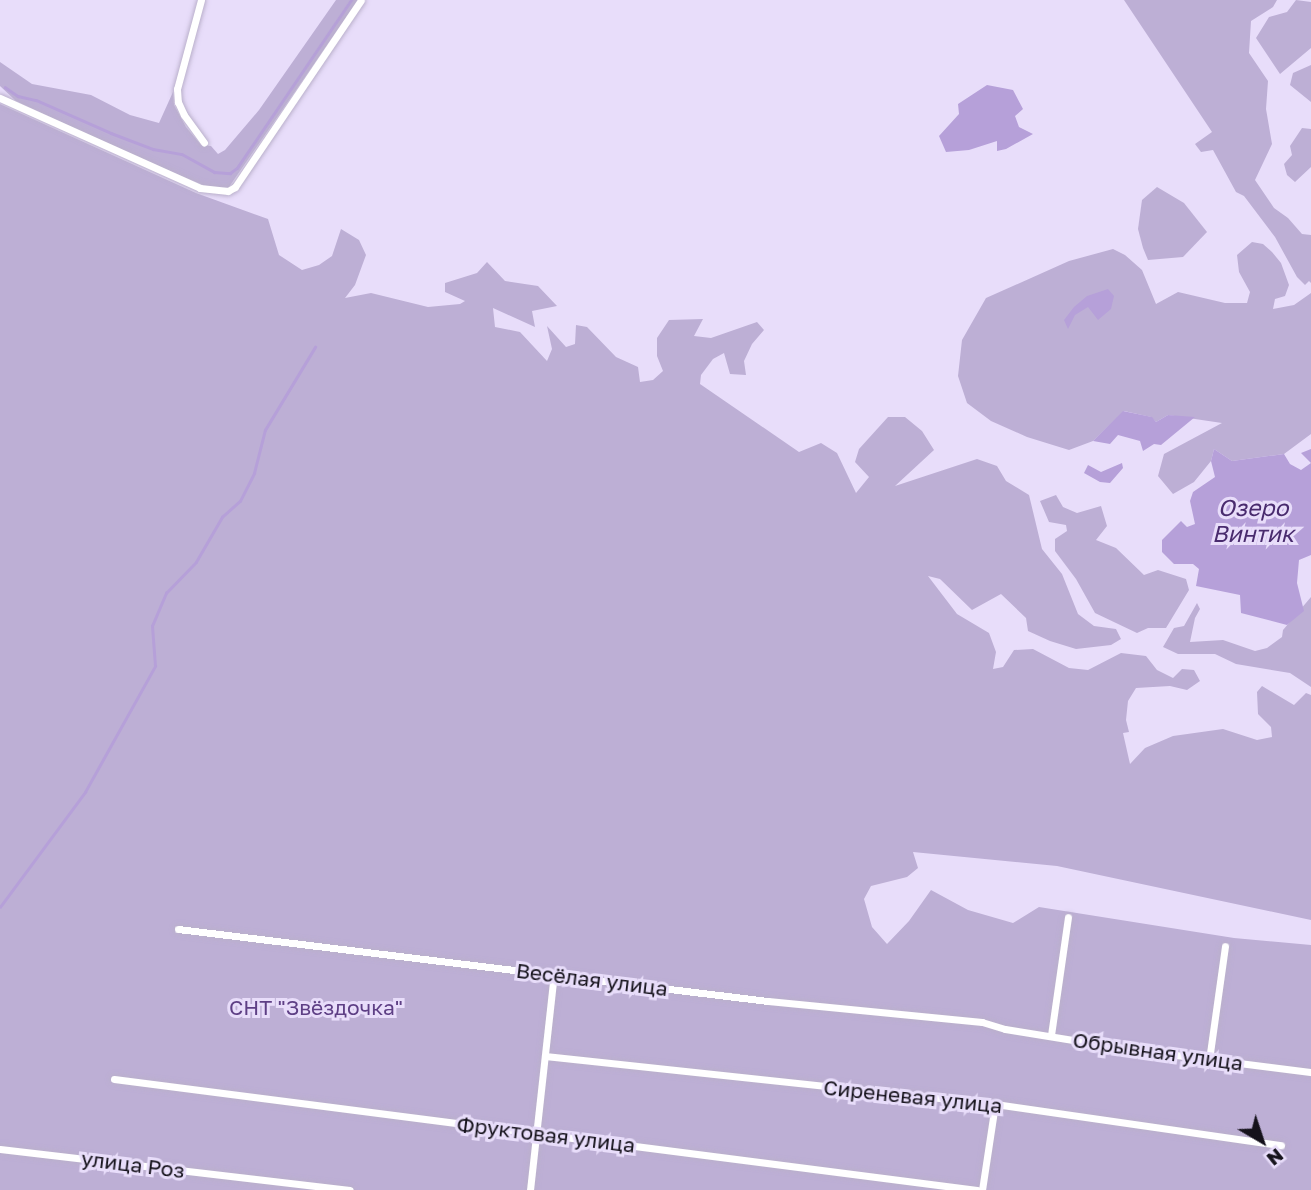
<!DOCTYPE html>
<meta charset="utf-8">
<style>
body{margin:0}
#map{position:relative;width:1311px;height:1190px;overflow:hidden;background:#e8ddfa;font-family:"Golos Text",sans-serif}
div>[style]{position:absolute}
.green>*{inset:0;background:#bdafd5}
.water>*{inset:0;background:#b6a0d9}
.stream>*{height:2.5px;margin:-1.25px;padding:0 1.25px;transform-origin:1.25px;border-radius:1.25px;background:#b6a0d9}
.roads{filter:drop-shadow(0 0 2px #bab0cb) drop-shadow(0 0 2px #bab0cb)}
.minor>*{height:7px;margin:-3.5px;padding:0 3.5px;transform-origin:3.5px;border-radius:3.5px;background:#fff}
span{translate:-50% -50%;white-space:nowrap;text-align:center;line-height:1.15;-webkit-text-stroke:6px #e8ddfa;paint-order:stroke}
.street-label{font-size:21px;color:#15121b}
.park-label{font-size:21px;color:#5e3f85}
.water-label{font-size:23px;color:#492b6e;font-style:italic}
.north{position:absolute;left:1227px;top:1106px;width:70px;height:70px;-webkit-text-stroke:5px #e8ddfa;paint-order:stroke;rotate:141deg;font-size:19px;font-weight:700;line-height:28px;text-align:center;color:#15121b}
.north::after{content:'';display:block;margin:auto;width:24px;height:32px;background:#15121b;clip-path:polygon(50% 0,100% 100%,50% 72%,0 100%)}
</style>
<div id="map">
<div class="green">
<i style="clip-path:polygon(336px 0,358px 0,229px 187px,213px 189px,140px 159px,16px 101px,0 86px,0 62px,32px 84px,91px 95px,130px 115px,159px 123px,173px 92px,174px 105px,186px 127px,201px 145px,211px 146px,218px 154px,225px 150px,259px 110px)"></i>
<i style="clip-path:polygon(1124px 0,1277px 0,1273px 7px,1251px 21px,1249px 53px,1268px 81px,1266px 109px,1272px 144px,1255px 180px,1274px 208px,1288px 218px,1302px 234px,1311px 235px,1311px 283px,1309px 281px,1305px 285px,1297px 277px,1275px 237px,1244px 196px,1236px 192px,1213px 150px,1201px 152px,1195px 144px,1212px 132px)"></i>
<i style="clip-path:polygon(1296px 0,1311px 2px,1311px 48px,1280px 74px,1256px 38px,1269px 17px,1287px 12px)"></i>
<i style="clip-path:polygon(1311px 65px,1311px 102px,1290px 85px,1293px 73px)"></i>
<i style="clip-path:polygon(0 104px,196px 193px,268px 219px,279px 255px,302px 270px,319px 265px,332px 256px,341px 229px,359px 240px,366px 255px,355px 285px,345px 298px,371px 293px,428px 307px,460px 304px,465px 301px,445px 292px,445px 283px,477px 273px,487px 262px,505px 281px,538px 286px,557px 306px,532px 311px,535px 327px,493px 308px,495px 327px,520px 332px,547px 361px,552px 349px,547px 326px,566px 347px,575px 344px,576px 325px,587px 327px,616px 357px,638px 367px,640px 382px,653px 380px,663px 371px,657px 356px,657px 338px,669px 320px,703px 319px,694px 336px,711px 338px,757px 322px,764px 330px,752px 344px,744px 361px,746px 375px,730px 374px,724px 353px,713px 359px,701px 375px,700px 384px,799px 452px,821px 443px,837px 453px,856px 493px,869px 477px,855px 462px,859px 449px,888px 417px,905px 417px,922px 431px,934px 450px,895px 486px,977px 459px,997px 466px,1006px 481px,1029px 495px,1042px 549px,1062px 574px,1078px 614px,1094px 626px,1116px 629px,1121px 639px,1111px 645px,1076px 649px,1050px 641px,1028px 631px,1026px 618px,1001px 594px,972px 610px,940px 579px,928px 576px,957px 614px,989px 633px,996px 652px,993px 669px,1003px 667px,1014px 650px,1033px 649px,1069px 668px,1088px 670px,1121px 653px,1146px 656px,1157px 670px,1173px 678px,1182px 669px,1194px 670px,1200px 681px,1187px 690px,1170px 686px,1136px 688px,1128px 701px,1126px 720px,1129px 732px,1123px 733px,1130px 764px,1145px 748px,1173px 736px,1223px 729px,1257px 740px,1272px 737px,1271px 727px,1258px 714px,1257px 692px,1262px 686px,1294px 705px,1306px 693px,1311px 695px,1311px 920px,1057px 866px,913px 852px,918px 868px,907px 877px,871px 886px,864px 899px,872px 927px,887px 944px,909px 921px,931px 890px,968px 910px,1013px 923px,1039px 907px,1234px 938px,1311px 945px,1311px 1190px,0 1190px)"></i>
<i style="clip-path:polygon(1302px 128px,1311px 129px,1311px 167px,1295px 182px,1287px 175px,1284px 164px,1292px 155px,1290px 146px)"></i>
<i style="clip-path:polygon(1157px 187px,1184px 203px,1207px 232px,1183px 257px,1148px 260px,1143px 248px,1138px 229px,1142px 200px)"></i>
<i style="clip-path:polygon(1252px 242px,1263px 244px,1272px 252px,1281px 263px,1289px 285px,1285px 296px,1275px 299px,1273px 309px,1294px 305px,1311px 293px,1311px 434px,1284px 454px,1232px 461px,1214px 449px,1211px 461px,1194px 482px,1173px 494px,1158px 476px,1164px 454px,1222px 423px,1168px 415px,1156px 422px,1151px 417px,1124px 411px,1093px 441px,1069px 450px,1027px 437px,991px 421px,967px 403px,958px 376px,962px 340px,986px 298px,1069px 261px,1113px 249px,1125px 255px,1142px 270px,1156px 304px,1178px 292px,1225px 303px,1247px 303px,1250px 292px,1239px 272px,1237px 255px)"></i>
<i style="clip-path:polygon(1056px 495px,1063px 507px,1077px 513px,1101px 506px,1107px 526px,1096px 540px,1116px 548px,1144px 575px,1158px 570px,1186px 579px,1189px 590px,1166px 628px,1148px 628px,1137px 633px,1095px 613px,1076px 579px,1055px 551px,1055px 539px,1067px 531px,1066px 525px,1049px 522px,1040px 501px)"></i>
<i style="clip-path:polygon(1311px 597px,1311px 687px,1290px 673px,1236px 664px,1215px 654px,1178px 654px,1163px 647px,1174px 628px,1184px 626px,1197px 603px,1200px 609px,1195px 618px,1190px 642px,1223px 640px,1255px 651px,1267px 648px,1282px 637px,1283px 630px)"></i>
</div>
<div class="water">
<i style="clip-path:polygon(987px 85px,1013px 90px,1023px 109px,1015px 116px,1019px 127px,1033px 134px,1006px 149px,997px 151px,997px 141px,969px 150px,946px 152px,939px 136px,959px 114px,958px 104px)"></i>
<i style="clip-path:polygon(1108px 289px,1114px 296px,1111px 309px,1098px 320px,1088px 307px,1075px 315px,1068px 329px,1064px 320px,1074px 307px,1087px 296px)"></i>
<i style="clip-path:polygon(1123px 411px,1152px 417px,1156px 422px,1168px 415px,1195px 417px,1161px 445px,1154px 444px,1143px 451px,1140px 441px,1118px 435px,1110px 444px,1093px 441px)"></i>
<i style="clip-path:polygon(1214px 449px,1232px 461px,1284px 454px,1290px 464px,1301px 470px,1311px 463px,1301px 453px,1311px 449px,1311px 555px,1299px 560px,1297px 583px,1304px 611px,1287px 625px,1241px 613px,1240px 595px,1196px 586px,1199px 569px,1193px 564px,1174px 564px,1162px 552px,1162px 540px,1181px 521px,1187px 527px,1195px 524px,1190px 501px,1193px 492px,1215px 477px,1211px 461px)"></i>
<i style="clip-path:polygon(1122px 463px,1123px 468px,1110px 483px,1100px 482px,1084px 473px,1088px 465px,1101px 472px)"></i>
</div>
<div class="stream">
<i style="left:5px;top:87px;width:16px;rotate:35deg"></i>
<i style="left:18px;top:96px;width:18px;rotate:13deg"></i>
<i style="left:36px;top:100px;width:82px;rotate:23.7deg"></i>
<i style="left:111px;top:133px;width:45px;rotate:20.9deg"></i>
<i style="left:153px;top:149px;width:29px;rotate:10deg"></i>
<i style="left:182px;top:154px;width:37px;rotate:29deg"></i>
<i style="left:214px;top:172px;width:16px;rotate:4deg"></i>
<i style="left:230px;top:173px;width:9px;rotate:-36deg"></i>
<i style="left:237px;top:168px;width:203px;rotate:-55.8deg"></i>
<i style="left:0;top:907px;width:143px;rotate:-53.5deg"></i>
<i style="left:85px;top:792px;width:144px;rotate:-60.9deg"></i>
<i style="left:155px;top:666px;width:40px;rotate:-94.3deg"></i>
<i style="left:152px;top:626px;width:36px;rotate:-67deg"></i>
<i style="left:166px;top:593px;width:43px;rotate:-45.9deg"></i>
<i style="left:196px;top:562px;width:52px;rotate:-60deg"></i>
<i style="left:222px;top:517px;width:24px;rotate:-42deg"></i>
<i style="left:240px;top:501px;width:31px;rotate:-63deg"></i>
<i style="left:254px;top:473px;width:44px;rotate:-75.7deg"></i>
<i style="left:265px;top:430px;width:97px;rotate:-58.9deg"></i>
</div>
<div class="roads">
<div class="minor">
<i style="left:201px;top:0;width:92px;rotate:105.1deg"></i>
<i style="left:177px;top:89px;width:13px;rotate:86deg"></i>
<i style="left:178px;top:102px;width:14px;rotate:65deg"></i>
<i style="left:184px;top:115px;width:34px;rotate:54deg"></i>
<i style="left:0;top:98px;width:219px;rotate:24.2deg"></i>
<i style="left:200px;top:188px;width:28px;rotate:6deg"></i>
<i style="left:228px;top:191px;width:8px;rotate:-30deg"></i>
<i style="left:235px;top:187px;width:225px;rotate:-56deg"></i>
<i style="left:178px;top:929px;width:594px;rotate:6.96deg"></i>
<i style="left:768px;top:1001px;width:215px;rotate:5.6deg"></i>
<i style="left:982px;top:1022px;width:24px;rotate:17deg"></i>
<i style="left:1005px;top:1029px;width:125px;rotate:9.2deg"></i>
<i style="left:1128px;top:1049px;width:184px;rotate:7.2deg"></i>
<i style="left:1051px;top:1035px;width:119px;rotate:-81.8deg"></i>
<i style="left:545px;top:1056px;width:453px;rotate:6.1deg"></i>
<i style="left:995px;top:1104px;width:289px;rotate:8.2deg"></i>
<i style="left:1209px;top:1060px;width:115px;rotate:-82deg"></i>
<i style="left:114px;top:1079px;width:870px;rotate:7.33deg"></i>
<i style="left:0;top:1149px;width:352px;rotate:6.7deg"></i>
<i style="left:530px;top:1190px;width:217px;rotate:-83.7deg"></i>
<i style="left:982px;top:1190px;width:87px;rotate:-81.4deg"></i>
</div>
</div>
<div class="street-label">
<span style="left:592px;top:979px;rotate:7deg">Весёлая улица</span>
<span style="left:1158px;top:1051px;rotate:8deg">Обрывная улица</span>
<span style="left:913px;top:1096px;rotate:6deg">Сиреневая улица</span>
<span style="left:546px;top:1134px;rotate:7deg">Фруктовая улица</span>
<span style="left:133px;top:1164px;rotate:7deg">улица Роз</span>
</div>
<div class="park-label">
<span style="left:316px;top:1007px">СНТ "Звёздочка"</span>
</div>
<div class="water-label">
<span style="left:1253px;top:520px">Озеро<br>Винтик</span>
</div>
<div class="north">N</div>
</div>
